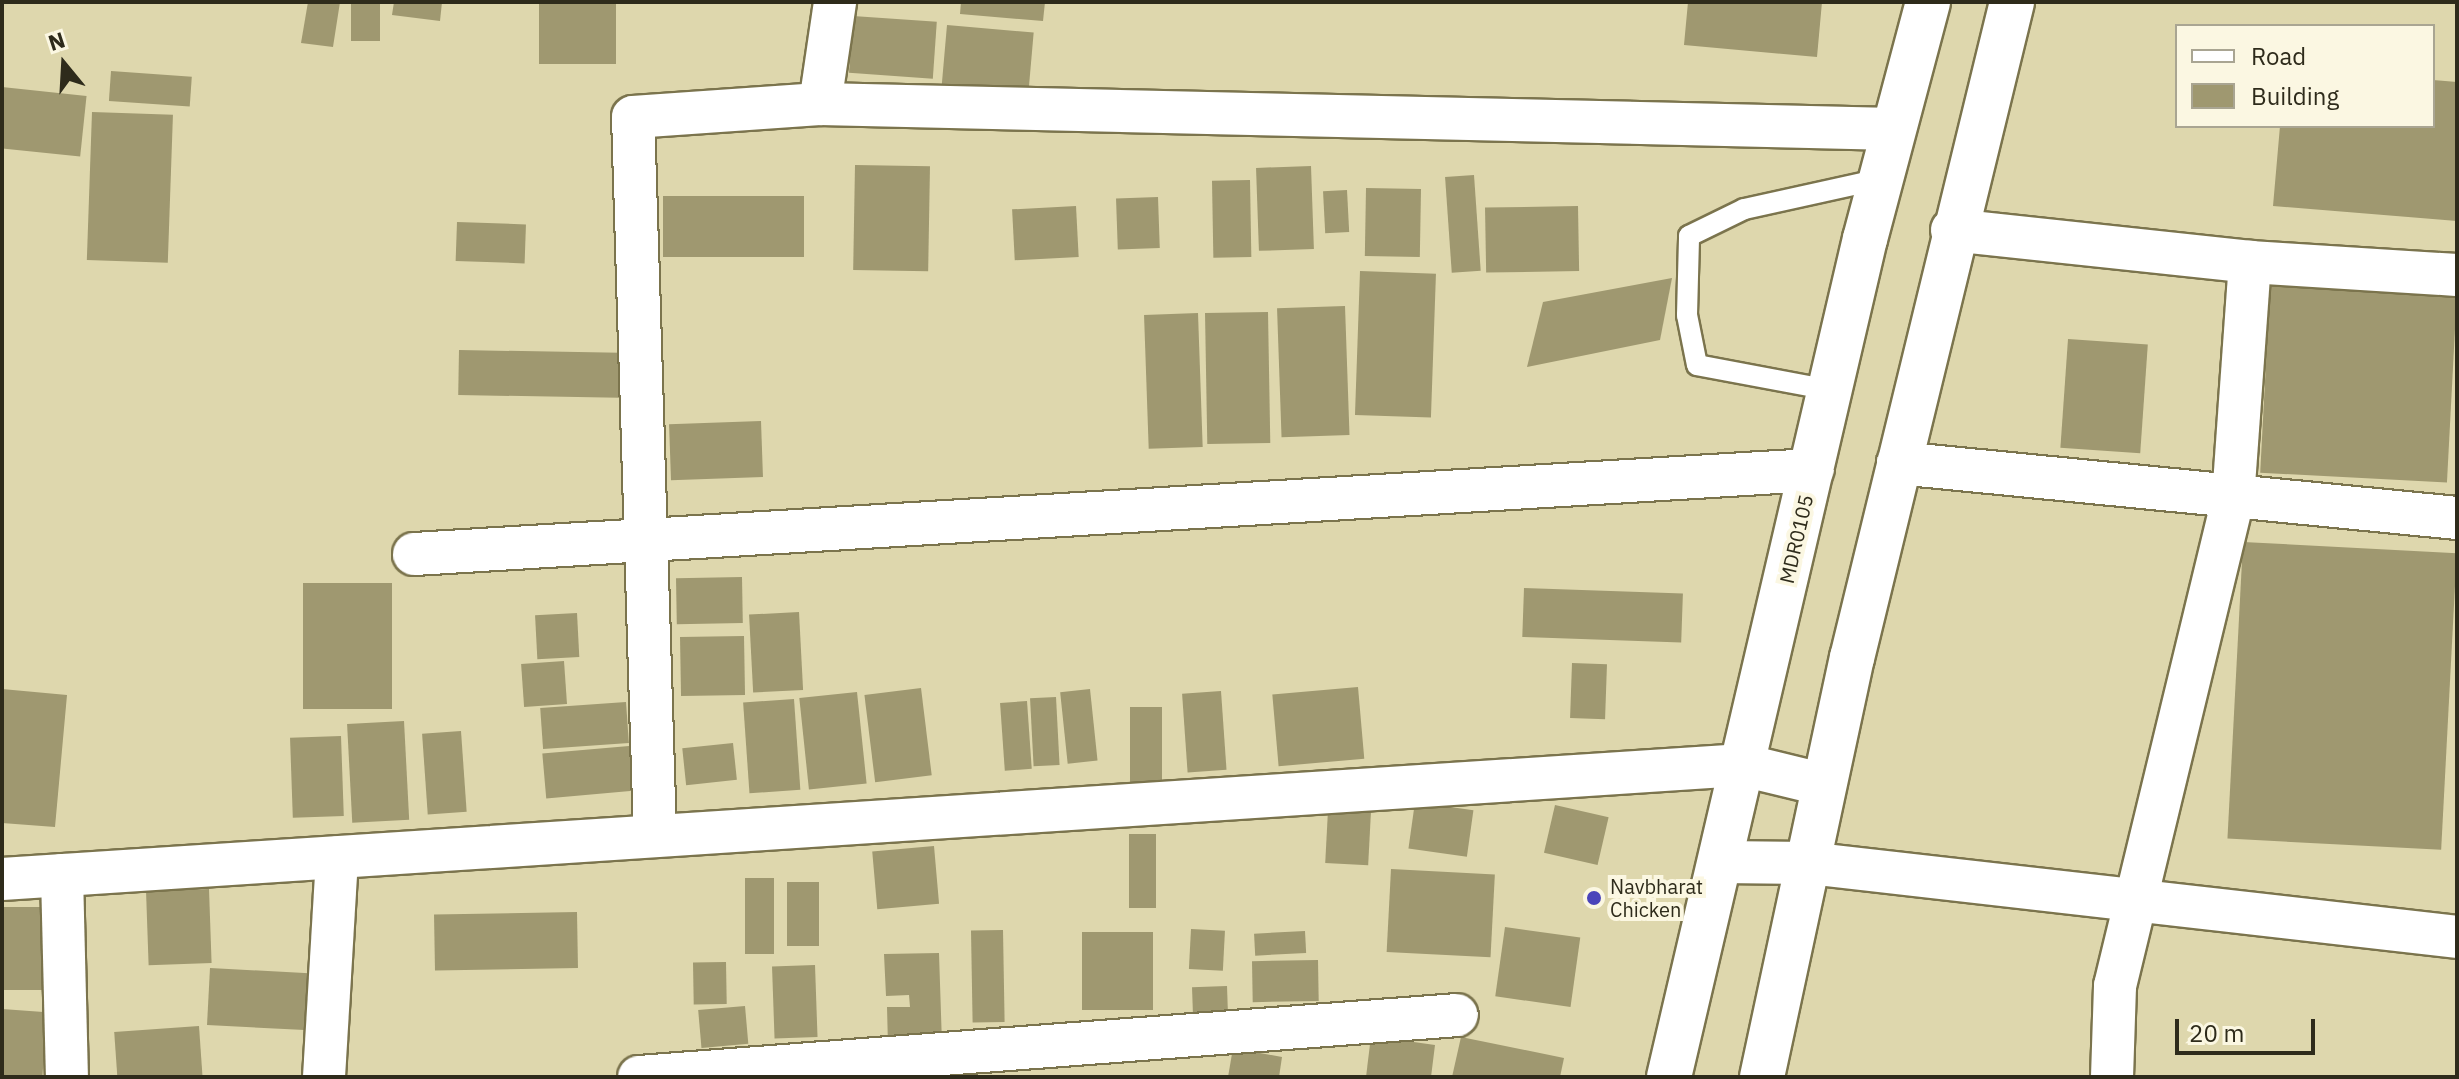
<!DOCTYPE html>
<html>
<head>
<meta charset="utf-8">
<style>
  body { margin:0 }
  #map { position:relative; width:2459px; height:1079px; overflow:hidden; background:#ded7ad; font-family:"IBM Plex Sans",sans-serif }
  div>[style] { position:absolute }
  .building>* { inset:0; background:#9f9870; transform-origin:0 0 }
  .roads { filter:drop-shadow(2px 0 #7b744d) drop-shadow(-2px 0 #7b744d) drop-shadow(0 2px #7b744d) drop-shadow(0 -2px #7b744d) }
  .service>* { height:20px; margin:-10px; padding:0 10px; transform-origin:10px; border-radius:10px; background:#fff }
  .minor>* { height:42px; margin:-21px; padding:0 21px; transform-origin:21px; border-radius:21px; background:#fff }
  .secondary>* { height:44px; margin:-22px; padding:0 22px; transform-origin:22px; border-radius:22px; background:#fff }
  .dots>* { width:22px; height:22px; translate:-50% -50%; box-sizing:border-box; border:4px solid #fbf7e2; border-radius:50% }
  span { translate:-50% -50%; white-space:nowrap; text-align:center; line-height:1.15; -webkit-text-stroke:8px #fbf7e2; paint-order:stroke }
  .street-label { font-size:20px; color:#2e2b1b }
  .poi-label { font-size:20px; color:#2e2b1b }
  .left { translate:0 -50%; text-align:left }
  .frame { position:absolute; inset:0; border:4px solid #2e2b1b; pointer-events:none }
  .legend { position:absolute; left:2175px; top:24px; width:260px; height:104px; box-sizing:border-box; background:#fbf7e2; border:2px solid #a9a592; margin:0; padding:10px 14px; list-style:none; font-size:24px; color:#2e2b1b }
  .legend li { display:flex; align-items:center; gap:16px; height:40px }
  .legend b { width:40px; border:2px solid #a9a592 }
  .north { position:absolute; left:24px; top:24px; width:80px; height:80px; -webkit-text-stroke:6px #fbf7e2; paint-order:stroke; rotate:342deg; font-size:22px; font-weight:700; line-height:32px; text-align:center; color:#2e2b1b }
  .north::after { content:''; display:block; margin:auto; width:28px; height:36px; background:#2e2b1b; clip-path:polygon(50% 0,100% 100%,50% 72%,0 100%) }
  .scale { position:absolute; left:2175px; top:1019px; width:140px; height:36px; box-sizing:border-box; border:4px solid #2e2b1b; border-top:0; padding-left:10px; font-size:24px; line-height:28px; white-space:nowrap; color:#2e2b1b; -webkit-text-stroke:6px #fbf7e2; paint-order:stroke }
</style>
</head>
<body>
<div id="map">
  <div class="building">
    <i style="clip-path:polygon(308px 2px,340px 2px,333px 47px,301px 43px)"></i>
    <i style="left:351px;top:2px;width:29px;height:39px"></i>
    <i style="clip-path:polygon(394px 2px,442px 2px,440px 21px,392px 15px)"></i>
    <i style="left:539px;top:2px;width:77px;height:62px"></i>
    <i style="clip-path:polygon(961px 2px,1045px 2px,1043px 21px,960px 14px)"></i>
    <i style="clip-path:polygon(1688px 2px,1822px 2px,1817px 57px,1684px 45px)"></i>
    <i style="left:853px;top:16px;width:84px;height:57px;rotate:4deg"></i>
    <i style="left:947px;top:25px;width:87px;height:70px;rotate:5deg"></i>
    <i style="left:111px;top:71px;width:81px;height:30px;rotate:4deg"></i>
    <i style="clip-path:polygon(2433px 80px,2457px 82px,2457px 221px,2273px 206px,2280px 126px,2433px 126px)"></i>
    <i style="left:2px;top:87px;width:85px;height:61px;rotate:6deg"></i>
    <i style="left:92px;top:112px;width:81px;height:148px;rotate:2deg"></i>
    <i style="left:855px;top:165px;width:75px;height:105px;rotate:1deg"></i>
    <i style="left:1311px;top:166px;width:83px;height:55px;rotate:88deg"></i>
    <i style="left:1474px;top:175px;width:96px;height:29px;rotate:86deg"></i>
    <i style="left:1250px;top:180px;width:77px;height:38px;rotate:89deg"></i>
    <i style="left:1421px;top:189px;width:68px;height:55px;rotate:91deg"></i>
    <i style="left:1347px;top:190px;width:42px;height:24px;rotate:87deg"></i>
    <i style="left:804px;top:196px;width:61px;height:141px;rotate:90deg"></i>
    <i style="left:1158px;top:197px;width:51px;height:42px;rotate:88deg"></i>
    <i style="left:1076px;top:206px;width:51px;height:64px;rotate:87deg"></i>
    <i style="left:1578px;top:206px;width:65px;height:93px;rotate:89deg"></i>
    <i style="left:457px;top:222px;width:69px;height:39px;rotate:2deg"></i>
    <i style="left:1360px;top:271px;width:76px;height:144px;rotate:2deg"></i>
    <i style="clip-path:polygon(1672px 278px,1660px 340px,1527px 367px,1543px 302px)"></i>
    <i style="left:2270px;top:286px;width:187px;height:187px;rotate:3deg"></i>
    <i style="left:1345px;top:306px;width:129px;height:68px;rotate:88deg"></i>
    <i style="left:1268px;top:312px;width:131px;height:63px;rotate:89deg"></i>
    <i style="left:1198px;top:313px;width:134px;height:54px;rotate:88deg"></i>
    <i style="left:2068px;top:339px;width:80px;height:109px;rotate:4deg"></i>
    <i style="left:459px;top:350px;width:161px;height:45px;rotate:1deg"></i>
    <i style="left:761px;top:421px;width:56px;height:92px;rotate:88deg"></i>
    <i style="left:2243px;top:542px;width:214px;height:297px;rotate:3deg"></i>
    <i style="left:742px;top:577px;width:46px;height:66px;rotate:89deg"></i>
    <i style="left:392px;top:583px;width:126px;height:89px;rotate:90deg"></i>
    <i style="left:1524px;top:588px;width:159px;height:49px;rotate:2deg"></i>
    <i style="left:799px;top:612px;width:78px;height:50px;rotate:87deg"></i>
    <i style="left:577px;top:613px;width:44px;height:42px;rotate:87deg"></i>
    <i style="left:744px;top:636px;width:59px;height:64px;rotate:89deg"></i>
    <i style="left:564px;top:661px;width:43px;height:43px;rotate:86deg"></i>
    <i style="left:1572px;top:663px;width:35px;height:55px;rotate:2deg"></i>
    <i style="left:1358px;top:687px;width:72px;height:86px;rotate:85deg"></i>
    <i style="left:921px;top:688px;width:88px;height:57px;rotate:83deg"></i>
    <i style="clip-path:polygon(2px 689px,67px 695px,55px 827px,2px 823px)"></i>
    <i style="left:1090px;top:689px;width:72px;height:30px;rotate:84deg"></i>
    <i style="left:1221px;top:691px;width:79px;height:39px;rotate:86deg"></i>
    <i style="left:857px;top:692px;width:92px;height:58px;rotate:84deg"></i>
    <i style="left:1056px;top:697px;width:68px;height:26px;rotate:87deg"></i>
    <i style="left:794px;top:699px;width:91px;height:51px;rotate:86deg"></i>
    <i style="left:1027px;top:701px;width:68px;height:27px;rotate:86deg"></i>
    <i style="left:626px;top:702px;width:41px;height:86px;rotate:86deg"></i>
    <i style="left:1130px;top:707px;width:32px;height:76px"></i>
    <i style="left:404px;top:721px;width:99px;height:57px;rotate:87deg"></i>
    <i style="left:461px;top:731px;width:81px;height:39px;rotate:86deg"></i>
    <i style="left:341px;top:736px;width:80px;height:51px;rotate:88deg"></i>
    <i style="left:733px;top:743px;width:37px;height:51px;rotate:84deg"></i>
    <i style="left:629px;top:746px;width:45px;height:87px;rotate:85deg"></i>
    <i style="left:1415px;top:802px;width:59px;height:47px;rotate:8deg"></i>
    <i style="left:1555px;top:805px;width:55px;height:49px;rotate:13deg"></i>
    <i style="left:1328px;top:810px;width:43px;height:53px;rotate:3deg"></i>
    <i style="left:1129px;top:834px;width:27px;height:74px"></i>
    <i style="left:934px;top:846px;width:58px;height:62px;rotate:85deg"></i>
    <i style="left:1391px;top:869px;width:104px;height:83px;rotate:3deg"></i>
    <i style="left:745px;top:878px;width:29px;height:76px"></i>
    <i style="left:787px;top:882px;width:32px;height:64px"></i>
    <i style="left:209px;top:889px;width:74px;height:63px;rotate:88deg"></i>
    <i style="left:2px;top:907px;width:60px;height:83px"></i>
    <i style="left:577px;top:912px;width:56px;height:143px;rotate:89deg"></i>
    <i style="left:1505px;top:927px;width:76px;height:70px;rotate:8deg"></i>
    <i style="left:1191px;top:929px;width:34px;height:40px;rotate:3deg"></i>
    <i style="left:1003px;top:930px;width:92px;height:32px;rotate:89deg"></i>
    <i style="left:1305px;top:931px;width:22px;height:51px;rotate:87deg"></i>
    <i style="left:1082px;top:932px;width:71px;height:78px"></i>
    <i style="clip-path:polygon(939px 953px,942px 1044px,888px 1046px,887px 1007px,910px 1007px,909px 995px,886px 996px,884px 954px)"></i>
    <i style="left:1318px;top:960px;width:41px;height:66px;rotate:89deg"></i>
    <i style="left:726px;top:962px;width:42px;height:33px;rotate:89deg"></i>
    <i style="left:815px;top:965px;width:72px;height:43px;rotate:88deg"></i>
    <i style="left:210px;top:968px;width:113px;height:57px;rotate:3deg"></i>
    <i style="left:1227px;top:986px;width:29px;height:35px;rotate:88deg"></i>
    <i style="left:745px;top:1006px;width:38px;height:47px;rotate:85deg"></i>
    <i style="left:2px;top:1009px;width:45px;height:68px;rotate:4deg"></i>
    <i style="left:199px;top:1026px;width:51px;height:85px;rotate:86deg"></i>
    <i style="clip-path:polygon(1371px 1036px,1435px 1045px,1431px 1077px,1366px 1077px)"></i>
    <i style="clip-path:polygon(1461px 1037px,1564px 1058px,1560px 1077px,1452px 1077px)"></i>
    <i style="clip-path:polygon(1233px 1048px,1282px 1057px,1279px 1077px,1228px 1077px)"></i>
  </div>
  <div class="roads">
    <div class="service">
      <i style="left:1830px;top:390px;width:135px;rotate:-169.4deg"></i>
      <i style="left:1697px;top:365px;width:51px;rotate:-101.3deg"></i>
      <i style="left:1687px;top:315px;width:79px;rotate:-88.5deg"></i>
      <i style="left:1689px;top:236px;width:61px;rotate:-26.1deg"></i>
      <i style="left:1744px;top:209px;width:140px;rotate:-12.4deg"></i>
    </div>
    <div class="minor">
      <i style="left:820px;top:104px;width:103px;rotate:-81.6deg"></i>
      <i style="left:1952px;top:230px;width:300px;rotate:6.1deg"></i>
      <i style="left:2250px;top:262px;width:207px;rotate:3.6deg"></i>
      <i style="left:1898px;top:463px;width:562px;rotate:5.62deg"></i>
      <i style="left:414px;top:554px;width:1401px;rotate:-3.44deg"></i>
      <i style="left:655px;top:836px;width:719px;rotate:-91.75deg"></i>
      <i style="left:633px;top:117px;width:187px;rotate:-4deg"></i>
      <i style="left:820px;top:104px;width:1074px;rotate:1.33deg"></i>
      <i style="left:1721px;top:862px;width:87px;rotate:0.7deg"></i>
      <i style="left:1808px;top:863px;width:653px;rotate:6.5deg"></i>
      <i style="left:62px;top:875px;width:202px;rotate:88.6deg"></i>
      <i style="left:2px;top:879px;width:1745px;rotate:-3.75deg"></i>
      <i style="left:1743px;top:765px;width:84px;rotate:13.7deg"></i>
      <i style="left:324px;top:1077px;width:220px;rotate:-86.6deg"></i>
      <i style="left:639px;top:1077px;width:820px;rotate:-4.33deg"></i>
      <i style="left:2112px;top:1077px;width:91px;rotate:-88.1deg"></i>
      <i style="left:2115px;top:986px;width:501px;rotate:-76.38deg"></i>
      <i style="left:2233px;top:499px;width:238px;rotate:-85.9deg"></i>
    </div>
    <div class="secondary">
      <i style="left:1669px;top:1077px;width:861px;rotate:-76.84deg"></i>
      <i style="left:1865px;top:239px;width:245px;rotate:-75.1deg"></i>
      <i style="left:1762px;top:1077px;width:429px;rotate:-77.9deg"></i>
      <i style="left:1852px;top:658px;width:675px;rotate:-76.29deg"></i>
    </div>
  </div>
  <div class="dots">
    <i style="left:1594px;top:898px;background:#4a44ba"></i>
  </div>
  <div class="street-label">
    <span style="left:1796px;top:539px;rotate:-77deg">MDR0105</span>
  </div>
  <div class="poi-label">
    <span class="left" style="left:1610px;top:898px">Navbharat<br>Chicken</span>
  </div>
  <div class="frame"></div>
  <ul class="legend">
  <li><b style="height:10px;background:#fff"></b>Road</li>
  <li><b style="height:22px;background:#9f9870"></b>Building</li>
  </ul>
  <div class="north">N</div>
  <div class="scale">20 m</div>
</div>
</body>
</html>
